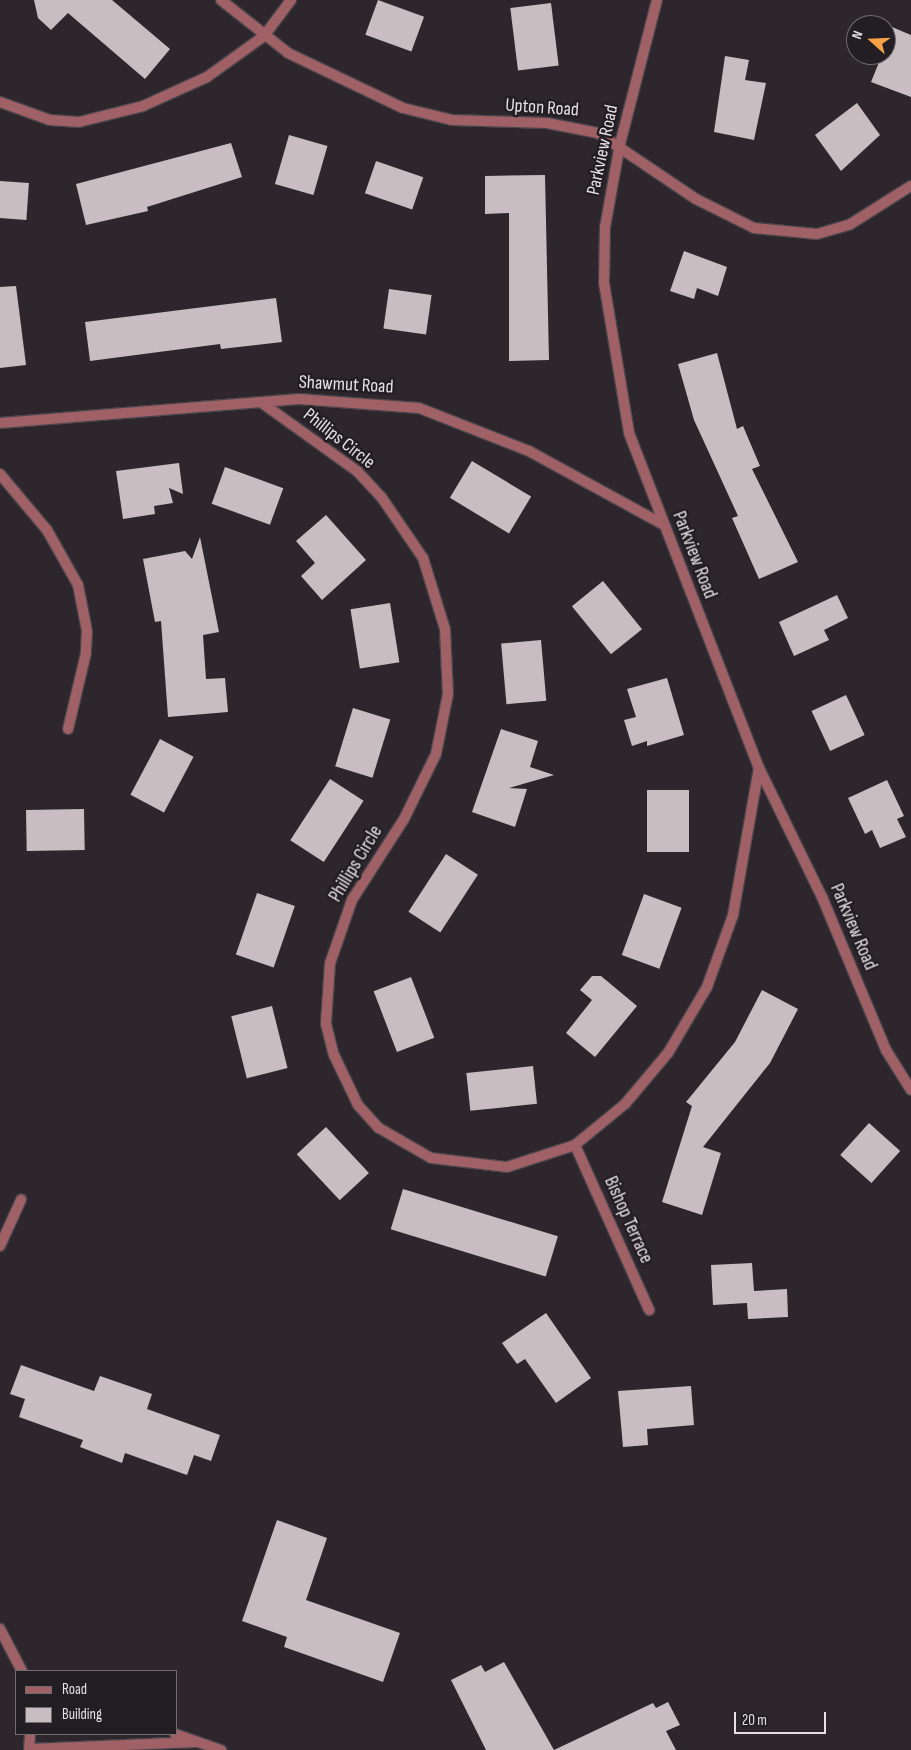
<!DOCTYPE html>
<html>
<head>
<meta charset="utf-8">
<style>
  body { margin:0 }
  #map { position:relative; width:911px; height:1750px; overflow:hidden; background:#2d272d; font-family:"Sofia Sans Condensed",sans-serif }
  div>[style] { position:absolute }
  .building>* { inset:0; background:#c8bec2; transform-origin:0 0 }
  .roads { filter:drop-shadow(1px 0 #4a454a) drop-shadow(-1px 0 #4a454a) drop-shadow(0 1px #4a454a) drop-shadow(0 -1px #4a454a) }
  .service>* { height:10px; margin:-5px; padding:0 5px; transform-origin:5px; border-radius:5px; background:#9f6066 }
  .minor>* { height:10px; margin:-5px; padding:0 5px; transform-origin:5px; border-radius:5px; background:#9f6066 }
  span { translate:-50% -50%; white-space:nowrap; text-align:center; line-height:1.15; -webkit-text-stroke:5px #231e23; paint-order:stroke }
  .street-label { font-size:19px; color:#e4e0e4 }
  .legend { position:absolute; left:15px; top:1670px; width:162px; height:65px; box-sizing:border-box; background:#231e23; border:1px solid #706c70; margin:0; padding:6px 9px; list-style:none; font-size:15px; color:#e4e0e4 }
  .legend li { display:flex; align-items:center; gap:10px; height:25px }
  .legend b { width:25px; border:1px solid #706c70 }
  .north { position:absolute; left:846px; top:15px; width:50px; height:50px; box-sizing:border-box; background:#231e23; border:1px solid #706c70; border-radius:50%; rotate:290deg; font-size:14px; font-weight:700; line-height:20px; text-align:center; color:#e4e0e4 }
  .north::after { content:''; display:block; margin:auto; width:18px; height:22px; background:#f5a345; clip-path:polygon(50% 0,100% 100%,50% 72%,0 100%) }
  .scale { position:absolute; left:734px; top:1712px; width:92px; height:22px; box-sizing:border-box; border:2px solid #e4e0e4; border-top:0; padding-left:6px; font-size:15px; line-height:18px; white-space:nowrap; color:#e4e0e4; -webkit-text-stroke:4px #231e23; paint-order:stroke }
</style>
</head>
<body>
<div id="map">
  <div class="building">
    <i style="clip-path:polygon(34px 0,112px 0,170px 49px,145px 79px,68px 13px,51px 30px,38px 18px)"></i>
    <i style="left:378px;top:0;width:49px;height:37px;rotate:20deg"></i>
    <i style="left:551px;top:3px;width:63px;height:41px;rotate:83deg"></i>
    <i style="clip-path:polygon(892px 27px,911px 35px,911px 97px,871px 82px,882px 55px,886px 55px)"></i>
    <i style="clip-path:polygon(725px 56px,749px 60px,745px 80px,766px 83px,754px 140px,714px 132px)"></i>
    <i style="clip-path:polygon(857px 103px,880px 135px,841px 171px,815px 135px)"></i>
    <i style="left:289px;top:135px;width:40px;height:51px;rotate:16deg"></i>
    <i style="clip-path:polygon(231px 143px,242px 177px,147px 207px,148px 211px,86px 225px,76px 184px)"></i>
    <i style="left:376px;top:161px;width:50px;height:34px;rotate:19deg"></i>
    <i style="clip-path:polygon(545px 175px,549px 360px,509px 361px,509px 213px,485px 214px,485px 176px)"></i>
    <i style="left:0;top:181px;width:29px;height:37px;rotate:4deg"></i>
    <i style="clip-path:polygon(684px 251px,727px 267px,718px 296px,697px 288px,694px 299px,670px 291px)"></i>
    <i style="clip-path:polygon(16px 286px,26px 365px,0 368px,0 287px)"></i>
    <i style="left:389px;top:289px;width:43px;height:40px;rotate:8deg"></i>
    <i style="clip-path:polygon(276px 298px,282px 342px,221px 349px,220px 344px,90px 361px,85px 322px)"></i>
    <i style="clip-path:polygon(717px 353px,737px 429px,743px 426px,760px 466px,752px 469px,798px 562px,759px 579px,732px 518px,738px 516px,694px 420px,678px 364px)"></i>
    <i style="left:472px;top:461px;width:69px;height:43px;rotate:31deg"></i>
    <i style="clip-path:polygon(179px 463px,183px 494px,169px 488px,173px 503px,154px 506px,155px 514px,123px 519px,116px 471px)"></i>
    <i style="left:225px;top:467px;width:62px;height:39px;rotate:20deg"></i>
    <i style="clip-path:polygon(326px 515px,366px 560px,322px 600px,301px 576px,315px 563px,296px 541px)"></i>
    <i style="clip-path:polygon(200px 537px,219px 632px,203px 635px,206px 679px,225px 678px,228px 712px,168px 717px,161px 621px,155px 622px,143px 559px,185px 551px,192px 559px)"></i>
    <i style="left:603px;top:581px;width:62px;height:40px;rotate:51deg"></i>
    <i style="clip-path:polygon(837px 595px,848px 618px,824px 630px,829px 640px,794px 656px,779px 622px)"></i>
    <i style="left:390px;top:603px;width:60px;height:40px;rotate:81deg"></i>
    <i style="left:541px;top:640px;width:61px;height:40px;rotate:85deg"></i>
    <i style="clip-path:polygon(667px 678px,684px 735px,647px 746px,647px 741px,632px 746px,624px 720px,636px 717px,627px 689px)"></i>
    <i style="left:846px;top:695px;width:44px;height:38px;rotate:65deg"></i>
    <i style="left:353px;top:708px;width:39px;height:61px;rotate:17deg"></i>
    <i style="clip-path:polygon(501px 729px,538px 741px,530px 767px,554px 775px,509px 788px,527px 789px,515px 827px,472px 812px)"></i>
    <i style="left:160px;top:739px;width:38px;height:63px;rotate:28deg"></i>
    <i style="left:330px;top:779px;width:40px;height:73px;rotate:33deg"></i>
    <i style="clip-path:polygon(887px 780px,904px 816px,897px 819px,906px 837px,880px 848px,872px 830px,865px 834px,848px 798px)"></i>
    <i style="left:647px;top:790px;width:42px;height:62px"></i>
    <i style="left:84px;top:809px;width:41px;height:58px;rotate:89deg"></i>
    <i style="left:446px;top:854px;width:38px;height:69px;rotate:33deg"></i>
    <i style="left:257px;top:893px;width:40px;height:65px;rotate:19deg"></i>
    <i style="left:644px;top:894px;width:40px;height:65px;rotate:20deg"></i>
    <i style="clip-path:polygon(592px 976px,601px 976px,637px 1006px,595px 1057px,566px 1033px,592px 1000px,580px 990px)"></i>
    <i style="left:411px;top:977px;width:65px;height:40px;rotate:69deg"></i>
    <i style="clip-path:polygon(762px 990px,798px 1009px,770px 1063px,703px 1147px,721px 1153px,702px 1215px,662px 1202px,692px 1106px,686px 1102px,735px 1042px)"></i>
    <i style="left:272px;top:1006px;width:64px;height:42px;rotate:76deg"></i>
    <i style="left:533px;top:1066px;width:38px;height:67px;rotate:84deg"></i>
    <i style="left:869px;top:1123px;width:42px;height:43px;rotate:42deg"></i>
    <i style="left:326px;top:1127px;width:63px;height:40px;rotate:47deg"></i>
    <i style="left:403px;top:1189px;width:162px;height:42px;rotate:17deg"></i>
    <i style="clip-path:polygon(752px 1263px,754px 1291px,787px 1289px,788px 1317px,748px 1319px,747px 1303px,713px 1305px,711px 1265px)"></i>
    <i style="clip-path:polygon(546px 1313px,591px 1378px,556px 1403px,525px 1359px,517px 1364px,502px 1343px)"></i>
    <i style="clip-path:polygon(21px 1365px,94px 1391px,100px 1376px,152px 1394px,147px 1409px,220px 1435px,211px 1461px,194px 1455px,187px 1475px,125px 1453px,122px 1463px,80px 1447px,83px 1440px,19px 1417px,25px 1399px,10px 1394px)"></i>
    <i style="clip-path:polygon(691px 1386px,694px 1425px,647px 1429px,648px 1445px,623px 1447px,618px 1391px)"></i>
    <i style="clip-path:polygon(277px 1520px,327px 1538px,306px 1600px,400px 1633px,383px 1682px,284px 1647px,287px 1637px,242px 1621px)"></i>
    <i style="clip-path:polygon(504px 1662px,554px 1750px,486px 1750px,451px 1680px,481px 1665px,485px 1672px)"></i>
    <i style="clip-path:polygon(668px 1702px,680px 1725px,666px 1731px,676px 1750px,554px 1750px,653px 1703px,656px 1708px)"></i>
  </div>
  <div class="roads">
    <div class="service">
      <i style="left:0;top:1246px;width:51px;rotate:-65.5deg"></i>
      <i style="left:0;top:1629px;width:47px;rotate:62.4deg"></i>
      <i style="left:175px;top:1734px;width:49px;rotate:19.2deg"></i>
      <i style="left:30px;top:1749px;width:166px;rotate:-2.4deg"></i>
      <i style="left:29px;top:1750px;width:16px;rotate:-86deg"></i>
    </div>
    <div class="minor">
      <i style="left:221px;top:0;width:85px;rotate:38.3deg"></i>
      <i style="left:288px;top:53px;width:127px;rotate:25.6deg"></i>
      <i style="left:403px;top:108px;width:50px;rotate:13.8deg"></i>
      <i style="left:452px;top:120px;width:95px;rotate:1.8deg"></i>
      <i style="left:547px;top:123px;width:52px;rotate:11.1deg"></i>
      <i style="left:598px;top:133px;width:118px;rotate:34deg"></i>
      <i style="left:696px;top:199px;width:65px;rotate:26.6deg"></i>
      <i style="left:754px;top:228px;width:63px;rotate:5.4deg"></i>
      <i style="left:817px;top:234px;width:33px;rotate:-16deg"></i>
      <i style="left:849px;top:225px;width:73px;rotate:-32.2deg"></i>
      <i style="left:657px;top:0;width:149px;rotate:104.4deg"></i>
      <i style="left:620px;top:144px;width:84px;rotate:100.2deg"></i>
      <i style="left:605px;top:227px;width:56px;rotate:91deg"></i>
      <i style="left:604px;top:283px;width:152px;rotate:80.5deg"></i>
      <i style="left:629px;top:433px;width:359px;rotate:68.8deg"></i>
      <i style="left:759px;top:768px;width:144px;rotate:64deg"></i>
      <i style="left:822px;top:897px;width:166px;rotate:67.3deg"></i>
      <i style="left:886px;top:1050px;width:47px;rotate:58deg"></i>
      <i style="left:0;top:102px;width:53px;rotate:19.8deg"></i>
      <i style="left:50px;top:120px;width:29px;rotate:4deg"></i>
      <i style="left:79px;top:122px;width:66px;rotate:-14deg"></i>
      <i style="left:143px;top:106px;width:70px;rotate:-24.4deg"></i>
      <i style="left:207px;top:77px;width:70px;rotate:-35.7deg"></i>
      <i style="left:264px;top:36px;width:45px;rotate:-53.1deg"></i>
      <i style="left:262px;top:403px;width:117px;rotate:35.6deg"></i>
      <i style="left:357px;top:471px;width:37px;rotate:47deg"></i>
      <i style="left:382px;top:498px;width:73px;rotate:55.7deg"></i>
      <i style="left:423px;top:558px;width:74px;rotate:72.8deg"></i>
      <i style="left:445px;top:629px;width:65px;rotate:87.4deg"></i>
      <i style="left:448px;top:694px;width:61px;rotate:101.3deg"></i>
      <i style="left:436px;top:754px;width:72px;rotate:116.2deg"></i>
      <i style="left:404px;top:819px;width:96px;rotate:122.7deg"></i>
      <i style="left:352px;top:900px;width:67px;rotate:109.2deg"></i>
      <i style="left:330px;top:963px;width:61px;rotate:93.8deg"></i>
      <i style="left:326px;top:1024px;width:32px;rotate:76deg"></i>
      <i style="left:334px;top:1055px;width:55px;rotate:64.4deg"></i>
      <i style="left:358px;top:1105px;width:31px;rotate:48deg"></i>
      <i style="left:379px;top:1128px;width:60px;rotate:30deg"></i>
      <i style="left:431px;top:1158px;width:77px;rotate:6.8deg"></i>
      <i style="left:507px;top:1167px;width:71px;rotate:-17.9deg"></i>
      <i style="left:575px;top:1145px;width:65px;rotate:-39.4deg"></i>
      <i style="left:625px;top:1104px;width:67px;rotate:-49.9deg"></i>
      <i style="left:668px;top:1053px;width:77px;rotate:-59.4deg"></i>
      <i style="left:707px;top:987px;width:77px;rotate:-70.1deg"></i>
      <i style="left:733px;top:915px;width:149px;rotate:-80deg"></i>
      <i style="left:0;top:423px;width:300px;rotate:-4.6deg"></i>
      <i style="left:299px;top:399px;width:120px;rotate:4.3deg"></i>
      <i style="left:419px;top:408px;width:118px;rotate:21.4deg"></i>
      <i style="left:529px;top:451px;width:154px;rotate:28.7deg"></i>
      <i style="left:0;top:474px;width:73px;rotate:50deg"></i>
      <i style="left:47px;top:530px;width:63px;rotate:60.6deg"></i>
      <i style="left:78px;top:585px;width:47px;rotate:78.9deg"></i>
      <i style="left:87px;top:631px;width:22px;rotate:93deg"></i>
      <i style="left:86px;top:653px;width:78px;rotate:103.3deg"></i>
      <i style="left:575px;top:1145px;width:181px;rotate:65.8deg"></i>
    </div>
  </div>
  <div class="street-label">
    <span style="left:542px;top:108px;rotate:4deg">Upton Road</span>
    <span style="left:603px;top:150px;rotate:-78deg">Parkview Road</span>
    <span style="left:346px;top:385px;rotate:3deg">Shawmut Road</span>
    <span style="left:339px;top:439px;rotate:38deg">Phillips Circle</span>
    <span style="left:694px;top:555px;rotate:69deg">Parkview Road</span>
    <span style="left:356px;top:864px;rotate:-59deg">Phillips Circle</span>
    <span style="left:853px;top:927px;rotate:67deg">Parkview Road</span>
    <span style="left:628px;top:1220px;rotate:66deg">Bishop Terrace</span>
  </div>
  <ul class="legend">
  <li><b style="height:6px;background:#9f6066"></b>Road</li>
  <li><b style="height:14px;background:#c8bec2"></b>Building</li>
  </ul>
  <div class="north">N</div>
  <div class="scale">20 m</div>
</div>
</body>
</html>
